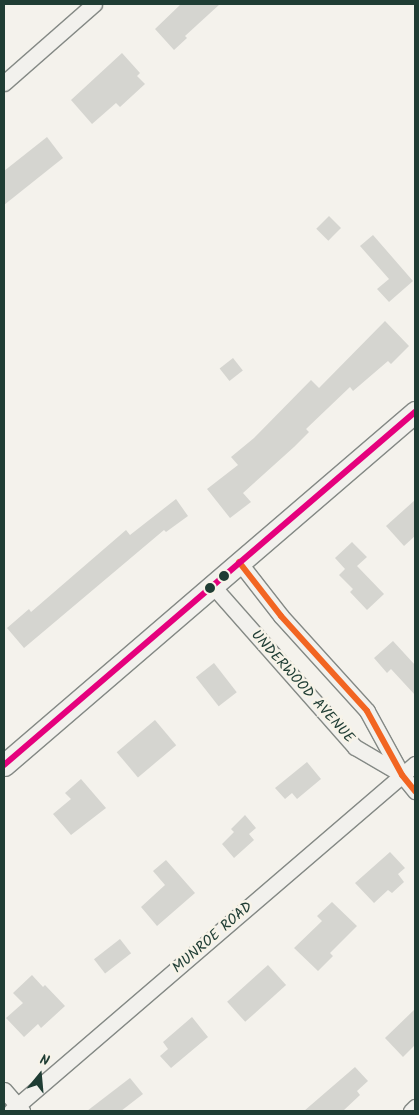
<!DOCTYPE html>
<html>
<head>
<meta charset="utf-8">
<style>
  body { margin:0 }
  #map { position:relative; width:419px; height:1115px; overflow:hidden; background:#f4f2ec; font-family:Kalam,sans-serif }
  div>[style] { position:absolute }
  .building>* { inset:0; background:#d5d5d0; transform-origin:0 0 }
  .roads { filter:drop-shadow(1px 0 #848985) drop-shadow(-1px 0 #848985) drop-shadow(0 1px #848985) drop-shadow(0 -1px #848985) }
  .minor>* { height:15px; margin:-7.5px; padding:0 7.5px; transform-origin:7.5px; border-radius:7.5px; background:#f2f1ed }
  .secondary>* { height:21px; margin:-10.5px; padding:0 10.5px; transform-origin:10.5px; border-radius:10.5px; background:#f2f1ed }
  .bus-1>* { height:6px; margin:-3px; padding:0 3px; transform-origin:3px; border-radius:3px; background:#f26522 }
  .bus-2>* { height:6px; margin:-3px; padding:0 3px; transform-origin:3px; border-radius:3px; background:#e5007d }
  .dots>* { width:14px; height:14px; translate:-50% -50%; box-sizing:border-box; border:2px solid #f7f3e8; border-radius:50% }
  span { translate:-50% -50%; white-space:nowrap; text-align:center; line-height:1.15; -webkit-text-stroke:5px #f7f3e8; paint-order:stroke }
  .street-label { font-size:15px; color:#1f3d34 }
  .frame { position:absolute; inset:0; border:5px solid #1f3d34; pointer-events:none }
  .north { position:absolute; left:15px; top:1050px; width:50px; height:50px; -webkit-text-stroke:4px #f7f3e8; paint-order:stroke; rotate:17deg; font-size:14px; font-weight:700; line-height:20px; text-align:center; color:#1f3d34 }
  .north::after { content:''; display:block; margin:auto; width:18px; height:22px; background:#1f3d34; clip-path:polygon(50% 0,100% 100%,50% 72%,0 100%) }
</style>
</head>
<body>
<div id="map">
  <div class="building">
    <i style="clip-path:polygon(181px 4px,220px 4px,185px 36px,187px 38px,174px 50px,155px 29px)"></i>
    <i style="clip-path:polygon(122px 53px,140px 73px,137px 76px,145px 84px,120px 107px,116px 103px,92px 124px,71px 100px)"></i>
    <i style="clip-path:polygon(47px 137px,63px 158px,4px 205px,4px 171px)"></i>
    <i style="left:329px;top:216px;width:17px;height:18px;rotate:45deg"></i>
    <i style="clip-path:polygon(373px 235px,413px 281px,389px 302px,377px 289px,389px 279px,360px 246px)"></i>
    <i style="clip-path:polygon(385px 321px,409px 346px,391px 364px,388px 361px,353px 391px,350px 387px,306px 429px,309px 432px,294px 447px,243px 493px,251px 502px,230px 518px,207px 489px,238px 465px,231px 457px,254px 438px,311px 380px,319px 388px)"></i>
    <i style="left:233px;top:358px;width:16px;height:17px;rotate:52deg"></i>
    <i style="clip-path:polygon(176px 499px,188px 516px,166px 532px,164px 530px,24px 648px,7px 628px,29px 609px,31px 612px,126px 530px,130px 535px)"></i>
    <i style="clip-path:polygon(415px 500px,415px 536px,404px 546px,386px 526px)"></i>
    <i style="clip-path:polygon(352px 542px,367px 557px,357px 566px,384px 594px,367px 610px,350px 592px,353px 589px,339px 575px,345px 569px,335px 558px)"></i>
    <i style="clip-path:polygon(393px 641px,415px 665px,415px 695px,391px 669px,387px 673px,374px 658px)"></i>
    <i style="left:214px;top:663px;width:37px;height:23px;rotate:52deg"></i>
    <i style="left:155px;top:720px;width:33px;height:50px;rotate:50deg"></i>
    <i style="clip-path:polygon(307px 762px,321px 779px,297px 799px,292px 793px,285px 799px,275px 788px)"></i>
    <i style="clip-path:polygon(81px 779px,106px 808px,71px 835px,53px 814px,71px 799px,65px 793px)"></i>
    <i style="clip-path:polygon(245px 815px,256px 828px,249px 834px,254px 840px,234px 858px,222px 844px,234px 832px,231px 829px)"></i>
    <i style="clip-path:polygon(390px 852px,405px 868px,398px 874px,404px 882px,392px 893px,388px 890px,374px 903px,355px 883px)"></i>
    <i style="clip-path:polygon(166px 860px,195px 893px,157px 926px,141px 907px,165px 885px,153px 871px)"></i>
    <i style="clip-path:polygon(332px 902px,357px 926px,330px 953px,333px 956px,318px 971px,294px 948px,322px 921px,317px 916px)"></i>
    <i style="left:120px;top:939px;width:18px;height:33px;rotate:52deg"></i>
    <i style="left:268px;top:965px;width:27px;height:55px;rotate:48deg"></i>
    <i style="clip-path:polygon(32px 975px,43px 987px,45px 985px,65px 1006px,41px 1028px,38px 1024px,24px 1037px,6px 1018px,23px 1003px,13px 993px)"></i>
    <i style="clip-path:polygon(415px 1009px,415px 1045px,403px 1057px,385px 1038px)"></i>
    <i style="clip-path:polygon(192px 1017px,208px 1037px,171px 1068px,160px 1056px,168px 1049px,163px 1042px)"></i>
    <i style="clip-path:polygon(355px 1067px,368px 1081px,357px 1091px,360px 1095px,343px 1111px,304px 1111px)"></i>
    <i style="clip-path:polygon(130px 1078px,143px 1094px,121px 1111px,87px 1111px)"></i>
  </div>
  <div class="roads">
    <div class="minor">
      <i style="left:4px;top:83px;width:120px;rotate:-41.3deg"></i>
      <i style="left:239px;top:562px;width:68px;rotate:52.1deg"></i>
      <i style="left:281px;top:616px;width:128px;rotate:47.8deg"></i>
      <i style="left:367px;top:711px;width:73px;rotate:61.3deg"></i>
      <i style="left:402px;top:775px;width:21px;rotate:51deg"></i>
      <i style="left:212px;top:585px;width:216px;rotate:48.6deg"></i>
      <i style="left:355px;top:747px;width:53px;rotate:30.4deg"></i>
      <i style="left:4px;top:1090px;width:28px;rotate:49deg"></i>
      <i style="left:11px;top:1111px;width:533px;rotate:-40.66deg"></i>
      <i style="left:411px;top:1111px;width:6px;rotate:-45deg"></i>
    </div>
    <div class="secondary">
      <i style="left:4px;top:765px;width:542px;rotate:-40.66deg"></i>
    </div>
  </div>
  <div class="bus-1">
    <i style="left:239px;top:562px;width:68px;rotate:52.1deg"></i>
    <i style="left:281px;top:616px;width:128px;rotate:47.8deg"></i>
    <i style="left:367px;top:711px;width:73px;rotate:61.3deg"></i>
    <i style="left:402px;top:775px;width:21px;rotate:51deg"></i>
  </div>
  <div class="bus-2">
    <i style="left:4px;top:765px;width:542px;rotate:-40.66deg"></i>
  </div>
  <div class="dots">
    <i style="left:224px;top:576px;background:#1f3d34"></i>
    <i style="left:210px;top:588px;background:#1f3d34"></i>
  </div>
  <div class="street-label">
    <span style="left:302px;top:687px;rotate:48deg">UNDERWOOD AVENUE</span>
    <span style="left:213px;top:938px;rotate:-41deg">MUNROE ROAD</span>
  </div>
  <div class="frame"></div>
  <div class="north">N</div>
</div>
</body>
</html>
